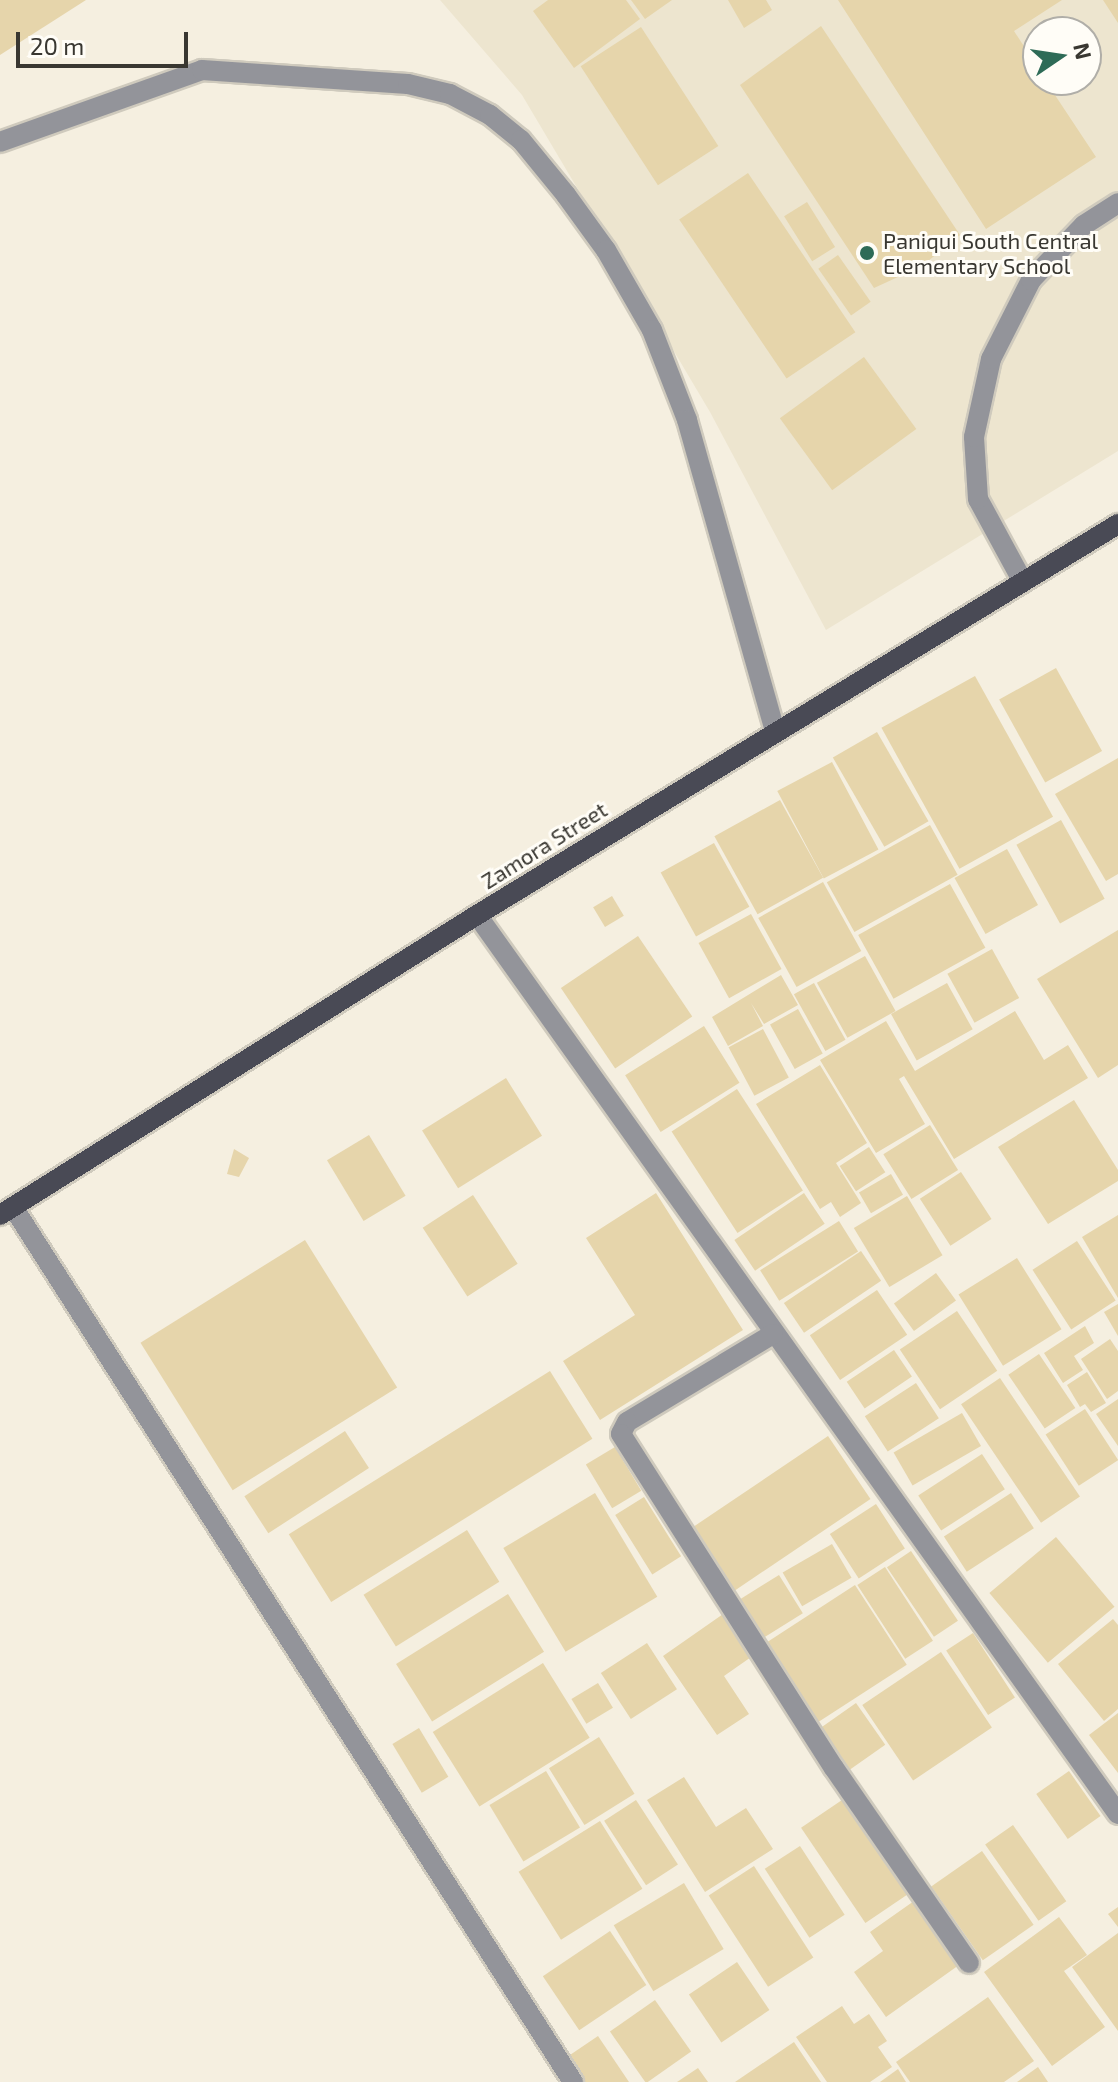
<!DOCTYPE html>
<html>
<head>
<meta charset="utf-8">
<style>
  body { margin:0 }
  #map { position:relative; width:1118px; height:2082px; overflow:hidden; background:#f5efe0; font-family:"Exo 2",sans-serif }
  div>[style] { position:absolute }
  .built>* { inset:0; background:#ede5cf }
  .building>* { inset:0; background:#e6d5ab; transform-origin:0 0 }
  .roads { filter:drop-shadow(2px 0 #cfcabd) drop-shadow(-2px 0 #cfcabd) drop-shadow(0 2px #cfcabd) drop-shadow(0 -2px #cfcabd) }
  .minor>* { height:20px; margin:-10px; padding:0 10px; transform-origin:10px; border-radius:10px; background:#93949a }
  .major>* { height:20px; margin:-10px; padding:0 10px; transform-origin:10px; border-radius:10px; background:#494a55 }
  .dots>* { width:22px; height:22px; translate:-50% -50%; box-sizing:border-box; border:4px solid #fffdf7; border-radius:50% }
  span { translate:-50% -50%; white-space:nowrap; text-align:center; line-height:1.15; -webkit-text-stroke:6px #fffdf7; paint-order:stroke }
  .poi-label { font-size:22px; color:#393731 }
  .left { translate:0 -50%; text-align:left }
  .street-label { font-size:22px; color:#393731 }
  .north { position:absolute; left:1022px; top:16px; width:80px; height:80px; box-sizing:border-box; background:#fffdf7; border:2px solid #b0aea8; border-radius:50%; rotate:77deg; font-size:22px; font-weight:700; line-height:32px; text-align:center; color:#393731 }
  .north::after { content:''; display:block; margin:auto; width:28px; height:36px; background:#2e6b57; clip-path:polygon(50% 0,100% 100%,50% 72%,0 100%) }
  .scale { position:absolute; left:16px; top:32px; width:172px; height:36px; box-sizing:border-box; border:4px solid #393731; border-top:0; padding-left:10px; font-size:24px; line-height:28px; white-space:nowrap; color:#393731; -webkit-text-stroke:6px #fffdf7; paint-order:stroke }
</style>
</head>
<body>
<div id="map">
  <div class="built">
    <i style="clip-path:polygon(evenodd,440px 0,1118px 0,1118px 451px,826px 630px,710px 412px,522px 95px,440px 0,1038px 32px,1086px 32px,1086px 80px,1038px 80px,1038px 32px)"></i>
  </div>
  <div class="building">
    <i style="clip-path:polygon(0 0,86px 0,0 55px)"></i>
    <i style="clip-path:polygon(548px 0,626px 0,640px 19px,574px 68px,533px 11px)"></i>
    <i style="clip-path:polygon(631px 0,672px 0,645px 19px)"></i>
    <i style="clip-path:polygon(728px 0,766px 0,772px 10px,744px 28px)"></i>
    <i style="clip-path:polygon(838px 0,1062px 0,1014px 31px,1038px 68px,1038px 80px,1045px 80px,1096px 157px,986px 229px)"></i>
    <i style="clip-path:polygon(1103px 0,1118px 0,1118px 23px)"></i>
    <i style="clip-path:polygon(821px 26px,960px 235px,922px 266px,874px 288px,740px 85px)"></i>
    <i style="left:641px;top:27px;width:142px;height:72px;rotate:57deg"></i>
    <i style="left:748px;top:173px;width:192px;height:83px;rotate:56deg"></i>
    <i style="left:807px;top:202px;width:53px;height:27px;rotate:58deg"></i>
    <i style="left:838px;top:255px;width:57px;height:24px;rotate:55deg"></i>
    <i style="left:864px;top:357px;width:89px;height:104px;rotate:54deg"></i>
    <i style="left:1056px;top:668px;width:95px;height:65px;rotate:61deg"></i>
    <i style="left:975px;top:676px;width:161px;height:107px;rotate:61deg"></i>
    <i style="left:877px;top:732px;width:103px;height:51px;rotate:60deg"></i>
    <i style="clip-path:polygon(1118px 758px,1118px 874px,1106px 881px,1055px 794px)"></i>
    <i style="left:832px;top:762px;width:99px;height:62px;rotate:62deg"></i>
    <i style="left:780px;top:800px;width:89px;height:75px;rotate:61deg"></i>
    <i style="left:1061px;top:820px;width:90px;height:51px;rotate:61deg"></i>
    <i style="left:930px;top:825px;width:57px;height:118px;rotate:61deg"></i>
    <i style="left:714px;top:843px;width:73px;height:61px;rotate:61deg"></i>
    <i style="left:1007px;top:849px;width:64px;height:60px;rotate:61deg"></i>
    <i style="left:823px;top:882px;width:79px;height:74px;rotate:61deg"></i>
    <i style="left:950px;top:884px;width:73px;height:105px;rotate:61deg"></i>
    <i style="left:612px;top:896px;width:23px;height:22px;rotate:59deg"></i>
    <i style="left:751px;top:914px;width:63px;height:60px;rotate:61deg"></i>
    <i style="clip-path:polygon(1118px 930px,1118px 1065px,1098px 1078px,1037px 979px)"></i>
    <i style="left:638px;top:936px;width:97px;height:93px;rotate:56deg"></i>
    <i style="left:992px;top:949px;width:56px;height:51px;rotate:61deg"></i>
    <i style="left:865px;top:956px;width:63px;height:55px;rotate:61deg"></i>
    <i style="clip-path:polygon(781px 975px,798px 1005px,764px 1024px,751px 1003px,763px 1026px,728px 1046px,712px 1017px)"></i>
    <i style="left:814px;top:983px;width:65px;height:23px;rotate:61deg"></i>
    <i style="left:947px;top:983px;width:53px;height:64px;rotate:61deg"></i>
    <i style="left:798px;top:1009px;width:51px;height:32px;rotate:61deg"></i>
    <i style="clip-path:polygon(1015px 1011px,1044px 1060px,1068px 1045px,1088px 1078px,954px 1159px,904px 1076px,899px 1079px,925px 1124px,876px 1153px,820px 1060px,886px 1021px,915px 1071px)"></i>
    <i style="left:704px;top:1026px;width:67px;height:93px;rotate:58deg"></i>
    <i style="left:763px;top:1029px;width:55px;height:39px;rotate:62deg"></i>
    <i style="clip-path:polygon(820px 1065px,867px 1143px,836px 1163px,861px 1203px,840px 1217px,831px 1202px,820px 1209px,756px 1104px)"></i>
    <i style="left:506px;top:1078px;width:68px;height:99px;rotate:58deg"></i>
    <i style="left:737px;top:1089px;width:121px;height:78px;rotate:57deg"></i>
    <i style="clip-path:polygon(1074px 1100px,1118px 1170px,1118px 1181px,1048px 1224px,998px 1147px)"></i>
    <i style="left:930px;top:1125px;width:53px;height:55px;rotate:58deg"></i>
    <i style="left:369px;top:1135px;width:71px;height:49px;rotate:59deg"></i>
    <i style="left:869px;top:1147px;width:30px;height:35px;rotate:57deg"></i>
    <i style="clip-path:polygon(234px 1149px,249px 1158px,239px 1177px,227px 1174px)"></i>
    <i style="left:961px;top:1172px;width:56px;height:49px;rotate:57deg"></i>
    <i style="left:891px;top:1174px;width:24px;height:37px;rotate:60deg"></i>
    <i style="clip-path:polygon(656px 1193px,743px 1330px,600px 1420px,563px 1361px,635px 1315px,586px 1238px)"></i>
    <i style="left:804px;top:1193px;width:37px;height:84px;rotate:56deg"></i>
    <i style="left:473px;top:1195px;width:82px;height:60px;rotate:57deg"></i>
    <i style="left:907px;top:1196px;width:69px;height:62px;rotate:59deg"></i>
    <i style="clip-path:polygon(1118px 1215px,1118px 1298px,1082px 1237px)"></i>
    <i style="left:839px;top:1221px;width:36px;height:93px;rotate:58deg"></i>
    <i style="left:305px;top:1240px;width:174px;height:194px;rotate:58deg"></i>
    <i style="left:1077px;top:1241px;width:71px;height:53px;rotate:57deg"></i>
    <i style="left:861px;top:1251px;width:36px;height:93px;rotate:56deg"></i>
    <i style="left:1017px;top:1258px;width:84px;height:69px;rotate:58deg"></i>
    <i style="left:936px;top:1273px;width:34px;height:52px;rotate:54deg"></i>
    <i style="left:877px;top:1290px;width:54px;height:81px;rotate:56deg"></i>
    <i style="clip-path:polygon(1118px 1304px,1118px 1336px,1104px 1312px)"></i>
    <i style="left:957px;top:1311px;width:72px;height:69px;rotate:56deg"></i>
    <i style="clip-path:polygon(1085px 1326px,1094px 1343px,1074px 1356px,1083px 1370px,1063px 1383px,1044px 1353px)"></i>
    <i style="clip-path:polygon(1110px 1339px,1118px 1351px,1118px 1391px,1107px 1399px,1081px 1359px)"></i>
    <i style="left:894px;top:1350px;width:32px;height:57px;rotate:56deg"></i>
    <i style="left:1039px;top:1354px;width:65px;height:37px;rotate:56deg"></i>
    <i style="left:550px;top:1371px;width:80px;height:308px;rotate:58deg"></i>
    <i style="clip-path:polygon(1087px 1372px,1106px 1403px,1091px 1412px,1085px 1404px,1080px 1407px,1067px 1385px)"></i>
    <i style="left:1000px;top:1378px;width:143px;height:47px;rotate:56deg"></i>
    <i style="left:916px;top:1383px;width:42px;height:61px;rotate:57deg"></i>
    <i style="clip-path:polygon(1118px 1399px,1118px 1446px,1096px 1414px)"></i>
    <i style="left:1085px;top:1409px;width:61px;height:47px;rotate:57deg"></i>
    <i style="left:962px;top:1413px;width:38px;height:79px;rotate:60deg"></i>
    <i style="left:345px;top:1431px;width:44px;height:120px;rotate:57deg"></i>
    <i style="left:828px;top:1436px;width:76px;height:164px;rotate:56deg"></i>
    <i style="left:615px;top:1447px;width:51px;height:34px;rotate:59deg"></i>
    <i style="left:982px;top:1454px;width:42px;height:76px;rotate:57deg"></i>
    <i style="left:595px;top:1493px;width:121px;height:107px;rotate:59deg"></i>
    <i style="left:1011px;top:1493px;width:42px;height:80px;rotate:57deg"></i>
    <i style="left:644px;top:1497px;width:70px;height:34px;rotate:58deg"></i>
    <i style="left:876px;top:1504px;width:53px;height:55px;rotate:57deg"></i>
    <i style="left:467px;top:1530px;width:61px;height:122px;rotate:58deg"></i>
    <i style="left:1056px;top:1537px;width:91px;height:87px;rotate:50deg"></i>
    <i style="left:832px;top:1544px;width:39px;height:57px;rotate:60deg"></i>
    <i style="left:911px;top:1551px;width:84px;height:29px;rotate:56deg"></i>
    <i style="left:885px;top:1567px;width:88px;height:33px;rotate:57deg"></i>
    <i style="left:779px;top:1575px;width:45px;height:52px;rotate:58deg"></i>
    <i style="left:855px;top:1585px;width:95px;height:110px;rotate:57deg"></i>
    <i style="left:508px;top:1594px;width:68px;height:132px;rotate:58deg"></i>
    <i style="clip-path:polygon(726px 1612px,754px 1655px,724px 1676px,749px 1714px,717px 1735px,663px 1656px)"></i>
    <i style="clip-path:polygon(1113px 1619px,1118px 1625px,1118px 1709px,1104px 1721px,1058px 1664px)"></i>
    <i style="left:973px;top:1633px;width:77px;height:32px;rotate:57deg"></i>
    <i style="left:647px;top:1643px;width:55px;height:55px;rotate:57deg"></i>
    <i style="left:941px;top:1652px;width:91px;height:95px;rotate:56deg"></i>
    <i style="left:543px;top:1663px;width:88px;height:130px;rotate:58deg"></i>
    <i style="left:598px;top:1683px;width:29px;height:31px;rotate:59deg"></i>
    <i style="left:856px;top:1703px;width:51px;height:46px;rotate:55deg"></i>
    <i style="clip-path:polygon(1118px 1713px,1118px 1773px,1089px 1735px)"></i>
    <i style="left:419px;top:1728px;width:57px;height:31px;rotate:59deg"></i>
    <i style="left:599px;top:1737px;width:67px;height:59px;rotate:58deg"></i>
    <i style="left:546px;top:1771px;width:66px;height:66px;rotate:59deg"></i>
    <i style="left:1069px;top:1771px;width:55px;height:40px;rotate:55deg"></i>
    <i style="clip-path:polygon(684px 1777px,716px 1827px,746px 1808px,773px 1849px,705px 1892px,647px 1800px)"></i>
    <i style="left:845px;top:1798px;width:115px;height:53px;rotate:56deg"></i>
    <i style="left:636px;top:1800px;width:77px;height:38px;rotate:57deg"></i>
    <i style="left:600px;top:1821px;width:80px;height:96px;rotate:58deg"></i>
    <i style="left:1013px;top:1825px;width:93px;height:34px;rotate:55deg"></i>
    <i style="left:800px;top:1846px;width:82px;height:42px;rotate:57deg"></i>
    <i style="left:982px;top:1851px;width:90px;height:62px;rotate:55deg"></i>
    <i style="left:754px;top:1866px;width:109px;height:54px;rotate:57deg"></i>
    <i style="left:684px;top:1883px;width:77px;height:82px;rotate:59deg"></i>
    <i style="clip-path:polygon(914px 1901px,959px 1965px,886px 2017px,854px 1972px,883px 1951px,870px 1932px)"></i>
    <i style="clip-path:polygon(1118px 1907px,1118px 1927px,1108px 1914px)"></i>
    <i style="clip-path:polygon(1059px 1917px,1087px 1955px,1064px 1971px,1105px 2027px,1052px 2066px,984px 1972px)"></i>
    <i style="left:610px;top:1931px;width:65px;height:81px;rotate:56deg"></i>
    <i style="clip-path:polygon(1118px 1933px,1118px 2031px,1072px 1967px)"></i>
    <i style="left:737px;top:1962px;width:58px;height:58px;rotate:56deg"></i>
    <i style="clip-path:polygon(988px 1997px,1034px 2061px,1004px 2082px,910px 2082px,896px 2062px)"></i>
    <i style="left:655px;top:2000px;width:63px;height:55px;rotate:55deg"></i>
    <i style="clip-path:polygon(842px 2006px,854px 2024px,869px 2014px,887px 2041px,878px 2047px,892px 2067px,870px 2082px,827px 2082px,796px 2037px)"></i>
    <i style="clip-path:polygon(598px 2036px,629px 2082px,584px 2082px,567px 2057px)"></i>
    <i style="clip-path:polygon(794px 2042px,821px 2082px,735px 2082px)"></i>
    <i style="clip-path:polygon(1038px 2067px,1048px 2082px,1017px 2082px)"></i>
    <i style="clip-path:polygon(698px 2068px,708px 2082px,677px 2082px)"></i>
    <i style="clip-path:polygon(898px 2069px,906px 2082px,880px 2082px)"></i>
  </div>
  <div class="roads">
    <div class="minor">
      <i style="left:0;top:142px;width:214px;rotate:-19.6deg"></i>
      <i style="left:202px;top:70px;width:206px;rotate:3.9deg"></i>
      <i style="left:408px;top:84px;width:43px;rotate:13.4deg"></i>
      <i style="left:450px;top:94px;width:45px;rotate:27.7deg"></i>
      <i style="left:490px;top:115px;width:40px;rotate:39deg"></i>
      <i style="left:521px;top:140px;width:71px;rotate:50.7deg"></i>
      <i style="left:566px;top:195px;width:68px;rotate:54deg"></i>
      <i style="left:606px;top:250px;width:92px;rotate:60.1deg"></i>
      <i style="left:652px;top:330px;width:97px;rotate:68.7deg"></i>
      <i style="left:687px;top:420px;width:323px;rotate:74.2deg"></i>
      <i style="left:1023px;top:582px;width:94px;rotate:-118.5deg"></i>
      <i style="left:978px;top:499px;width:62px;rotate:-93.7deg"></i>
      <i style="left:974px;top:437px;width:80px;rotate:-77.7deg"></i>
      <i style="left:991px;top:359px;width:89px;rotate:-63.1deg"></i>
      <i style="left:1031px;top:280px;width:76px;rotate:-46.1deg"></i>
      <i style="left:1084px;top:225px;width:40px;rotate:-32.9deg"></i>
      <i style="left:477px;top:915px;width:1104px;rotate:54.51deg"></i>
      <i style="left:13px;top:1207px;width:1039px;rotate:57.38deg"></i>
      <i style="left:773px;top:1334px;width:170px;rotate:148.9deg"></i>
      <i style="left:627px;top:1422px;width:13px;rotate:117deg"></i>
      <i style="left:621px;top:1434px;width:396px;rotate:57.5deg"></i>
      <i style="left:834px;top:1768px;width:237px;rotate:55.3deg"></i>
    </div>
    <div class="major">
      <i style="left:0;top:1215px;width:563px;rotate:-32.17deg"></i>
      <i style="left:477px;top:915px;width:751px;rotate:-31.38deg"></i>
    </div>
  </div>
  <div class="dots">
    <i style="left:867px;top:253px;background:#2e6b57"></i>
  </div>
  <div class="poi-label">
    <span class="left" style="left:883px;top:253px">Paniqui South Central<br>Elementary School</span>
  </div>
  <div class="street-label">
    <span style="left:544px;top:845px;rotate:-32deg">Zamora Street</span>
  </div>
  <div class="north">N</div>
  <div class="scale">20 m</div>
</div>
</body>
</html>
